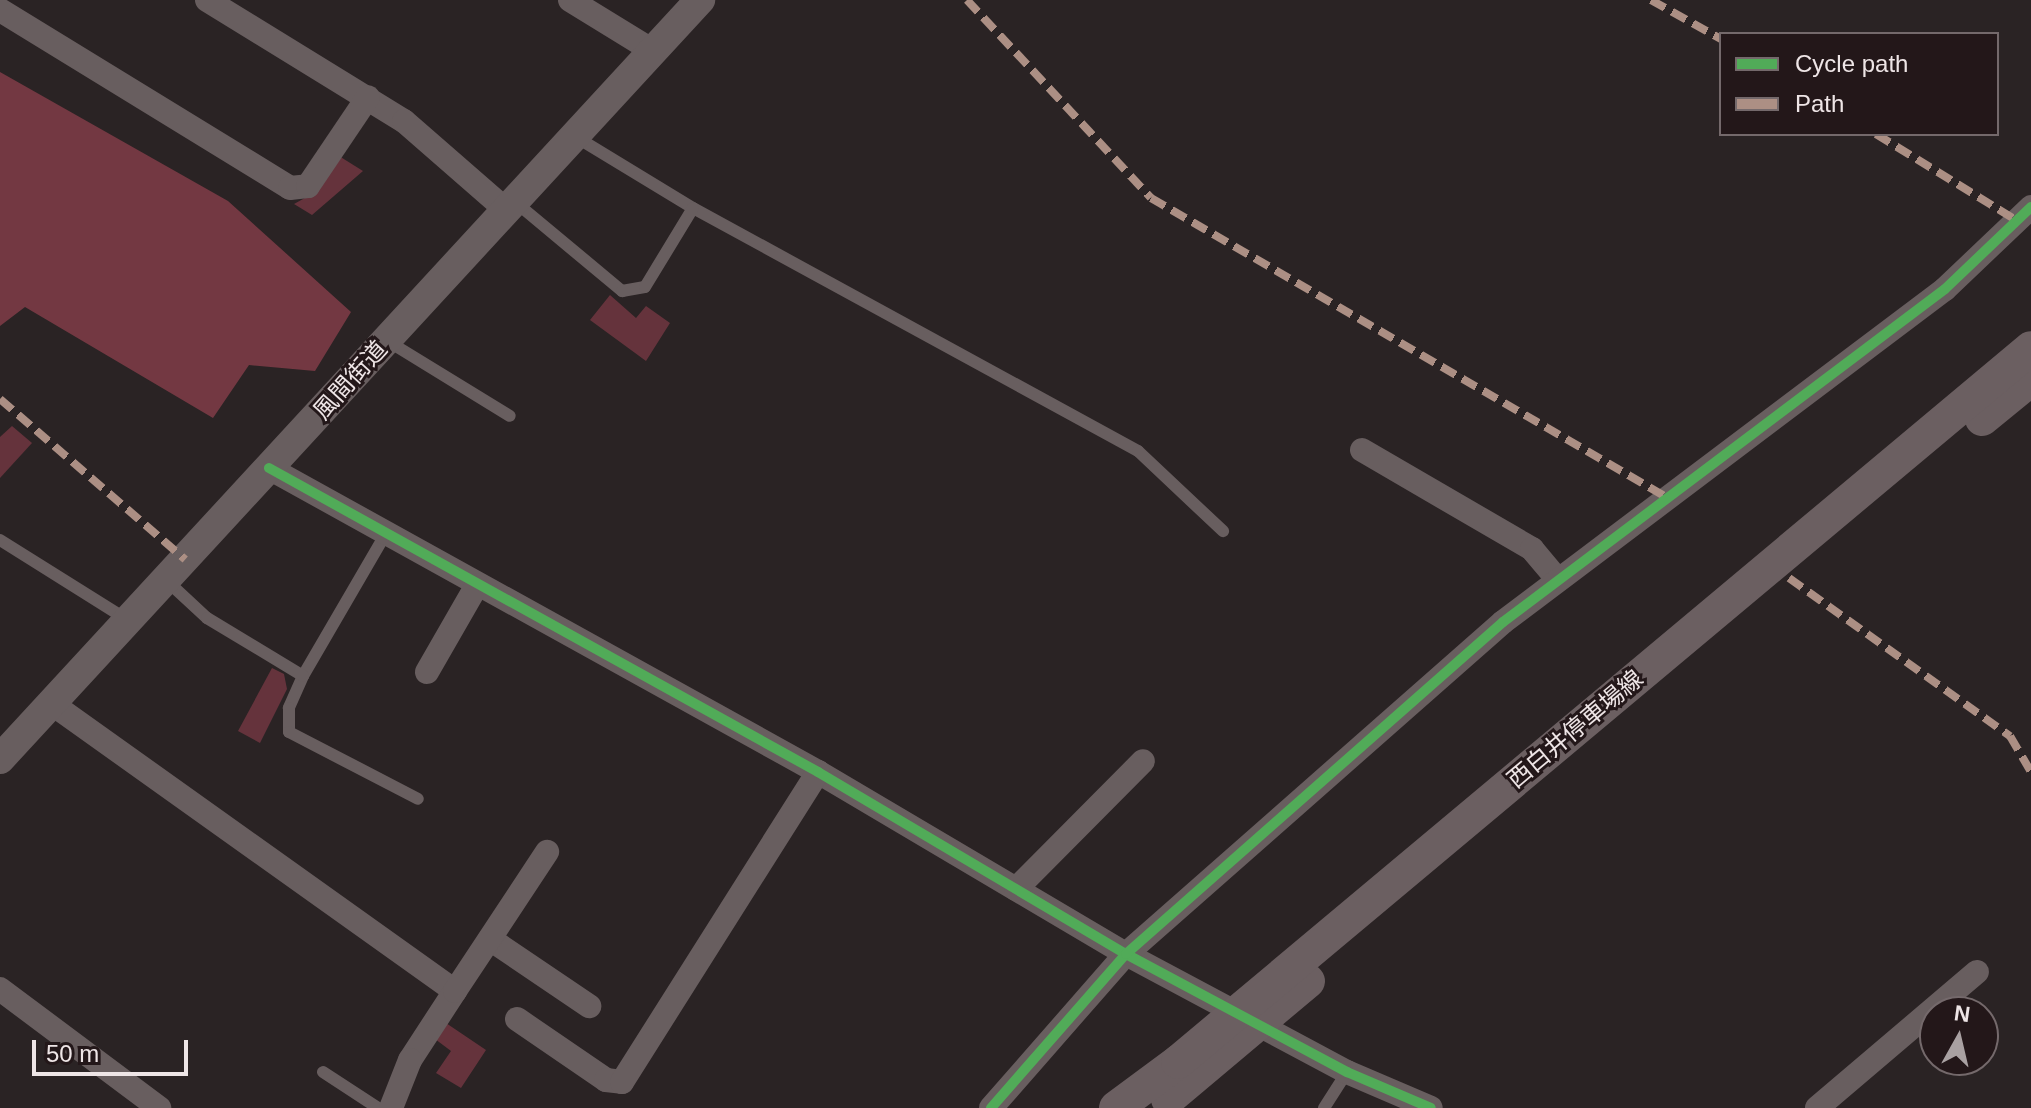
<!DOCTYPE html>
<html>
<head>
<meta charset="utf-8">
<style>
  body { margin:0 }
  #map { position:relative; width:2031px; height:1108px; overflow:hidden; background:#2a2324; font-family:Arial,"Noto Sans JP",sans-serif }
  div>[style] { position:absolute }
  .green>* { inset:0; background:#65333c }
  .forest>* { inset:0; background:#733842 }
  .service>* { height:12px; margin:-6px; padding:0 6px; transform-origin:6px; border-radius:6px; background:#685e5f }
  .minor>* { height:24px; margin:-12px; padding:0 12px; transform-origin:12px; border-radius:12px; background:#685e5f }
  .tertiary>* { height:30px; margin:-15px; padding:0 15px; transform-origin:15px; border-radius:15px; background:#685e5f }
  .secondary>* { height:34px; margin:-17px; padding:0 17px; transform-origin:17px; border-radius:17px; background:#6b5f61 }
  .quiet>* { height:8px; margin-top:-4px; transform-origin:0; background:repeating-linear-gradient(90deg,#ac8f84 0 16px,transparent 0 24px) }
  .cycleway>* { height:10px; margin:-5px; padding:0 5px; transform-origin:5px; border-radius:5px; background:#51ab58 }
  span { translate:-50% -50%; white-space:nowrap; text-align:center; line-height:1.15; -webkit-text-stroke:6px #231719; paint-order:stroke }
  .street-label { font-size:24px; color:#eee5e6 }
  .legend { position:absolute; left:1719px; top:32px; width:280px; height:104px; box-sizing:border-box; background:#231719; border:2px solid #74696b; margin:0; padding:10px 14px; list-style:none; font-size:24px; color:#eee5e6 }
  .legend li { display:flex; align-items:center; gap:16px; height:40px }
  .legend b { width:40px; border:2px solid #74696b }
  .north { position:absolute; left:1919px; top:996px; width:80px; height:80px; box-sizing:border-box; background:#231719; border:2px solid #74696b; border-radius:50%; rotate:8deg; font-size:22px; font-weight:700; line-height:32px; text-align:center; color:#eee5e6 }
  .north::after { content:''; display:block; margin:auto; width:28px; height:36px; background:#a9a1a2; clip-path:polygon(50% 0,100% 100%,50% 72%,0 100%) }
  .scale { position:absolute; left:32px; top:1040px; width:156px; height:36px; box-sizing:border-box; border:4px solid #eee5e6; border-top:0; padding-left:10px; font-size:24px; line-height:28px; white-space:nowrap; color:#eee5e6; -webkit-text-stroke:6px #231719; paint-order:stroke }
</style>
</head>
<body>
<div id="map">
  <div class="green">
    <i style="clip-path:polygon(339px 156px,363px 171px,312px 215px,294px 204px,312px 194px)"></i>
    <i style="clip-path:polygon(610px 295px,636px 318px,646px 306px,670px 323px,646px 361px,590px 320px)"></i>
    <i style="clip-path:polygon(12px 426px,32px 443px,0 478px,0 437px)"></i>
    <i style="clip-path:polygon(272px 668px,284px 674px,287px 689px,260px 743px,238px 731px)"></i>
    <i style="clip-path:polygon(443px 1021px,486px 1050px,461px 1088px,436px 1073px,451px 1051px,431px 1036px)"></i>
  </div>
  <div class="forest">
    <i style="clip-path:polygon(0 72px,228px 201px,351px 312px,315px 371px,249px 365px,213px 418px,25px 307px,0 326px)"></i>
  </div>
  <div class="service">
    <i style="left:576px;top:137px;width:137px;rotate:31.3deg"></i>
    <i style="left:693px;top:208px;width:507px;rotate:28.64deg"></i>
    <i style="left:1138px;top:451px;width:117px;rotate:43.3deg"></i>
    <i style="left:514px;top:201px;width:141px;rotate:39.8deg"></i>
    <i style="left:622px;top:291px;width:23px;rotate:-10deg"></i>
    <i style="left:645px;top:287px;width:92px;rotate:-58.7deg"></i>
    <i style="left:386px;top:340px;width:145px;rotate:31.5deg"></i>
    <i style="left:385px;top:535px;width:163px;rotate:120.2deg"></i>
    <i style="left:303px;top:676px;width:35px;rotate:114deg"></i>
    <i style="left:289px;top:708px;width:24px;rotate:90deg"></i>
    <i style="left:289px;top:732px;width:145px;rotate:27.4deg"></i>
    <i style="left:0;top:540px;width:149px;rotate:32.1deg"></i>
    <i style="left:166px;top:580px;width:56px;rotate:42.8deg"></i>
    <i style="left:207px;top:618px;width:112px;rotate:31.1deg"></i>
    <i style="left:323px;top:1072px;width:66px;rotate:33.2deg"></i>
    <i style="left:1324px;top:1108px;width:43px;rotate:-57.4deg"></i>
  </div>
  <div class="minor">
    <i style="left:207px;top:0;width:231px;rotate:31.6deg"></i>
    <i style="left:404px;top:121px;width:135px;rotate:41.1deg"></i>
    <i style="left:570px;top:0;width:97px;rotate:31.6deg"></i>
    <i style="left:0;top:10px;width:340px;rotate:31.5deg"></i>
    <i style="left:290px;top:188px;width:18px;rotate:-6deg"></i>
    <i style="left:308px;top:186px;width:107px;rotate:-56deg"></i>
    <i style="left:1362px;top:450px;width:197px;rotate:30.2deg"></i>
    <i style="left:1532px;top:549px;width:40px;rotate:50deg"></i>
    <i style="left:269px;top:468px;width:628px;rotate:28.97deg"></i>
    <i style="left:818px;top:772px;width:358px;rotate:30.6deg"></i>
    <i style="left:1126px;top:954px;width:251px;rotate:28.1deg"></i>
    <i style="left:1347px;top:1072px;width:91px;rotate:23.2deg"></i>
    <i style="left:427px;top:672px;width:100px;rotate:-60.1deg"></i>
    <i style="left:51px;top:703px;width:496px;rotate:35.5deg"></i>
    <i style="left:455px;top:991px;width:82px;rotate:123.1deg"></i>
    <i style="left:410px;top:1060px;width:52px;rotate:111.6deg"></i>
    <i style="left:1016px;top:889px;width:180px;rotate:-45.2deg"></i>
    <i style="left:490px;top:939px;width:120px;rotate:34.1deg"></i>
    <i style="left:0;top:989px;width:199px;rotate:36.8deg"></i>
    <i style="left:455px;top:991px;width:167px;rotate:-56.5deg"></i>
    <i style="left:517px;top:1019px;width:108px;rotate:34.4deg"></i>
    <i style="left:606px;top:1080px;width:16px;rotate:7deg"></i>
    <i style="left:622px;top:1082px;width:367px;rotate:-57.7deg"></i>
    <i style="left:991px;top:1108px;width:205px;rotate:-48.8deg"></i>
    <i style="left:1126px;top:954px;width:502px;rotate:-41.37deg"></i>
    <i style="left:1503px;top:622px;width:553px;rotate:-36.99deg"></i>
    <i style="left:1945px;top:289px;width:119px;rotate:-43.6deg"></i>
    <i style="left:1817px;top:1108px;width:210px;rotate:-40.4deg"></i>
  </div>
  <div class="tertiary">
    <i style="left:0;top:759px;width:1033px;rotate:-47.32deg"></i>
  </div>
  <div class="secondary">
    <i style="left:1982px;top:419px;width:63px;rotate:-39.2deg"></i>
    <i style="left:1168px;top:1099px;width:183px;rotate:-40.1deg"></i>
    <i style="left:1116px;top:1108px;width:77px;rotate:-36.6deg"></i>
    <i style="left:1178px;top:1062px;width:1112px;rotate:-39.93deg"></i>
  </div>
  <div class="quiet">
    <i style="left:967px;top:0;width:270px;rotate:47.1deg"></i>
    <i style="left:1151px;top:198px;width:598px;rotate:30.13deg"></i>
    <i style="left:1651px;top:0;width:80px;rotate:29.1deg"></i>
    <i style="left:1876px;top:134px;width:164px;rotate:31.6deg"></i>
    <i style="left:0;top:399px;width:245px;rotate:40.9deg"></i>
    <i style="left:1789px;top:578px;width:272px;rotate:35.6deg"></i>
    <i style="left:2010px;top:736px;width:42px;rotate:59.7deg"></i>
  </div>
  <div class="cycleway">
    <i style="left:269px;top:468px;width:628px;rotate:28.97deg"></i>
    <i style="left:818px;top:772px;width:358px;rotate:30.6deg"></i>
    <i style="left:1126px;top:954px;width:251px;rotate:28.1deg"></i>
    <i style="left:1347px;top:1072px;width:91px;rotate:23.2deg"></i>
    <i style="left:991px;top:1108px;width:205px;rotate:-48.8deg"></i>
    <i style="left:1126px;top:954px;width:502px;rotate:-41.37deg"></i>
    <i style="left:1503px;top:622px;width:553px;rotate:-36.99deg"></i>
    <i style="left:1945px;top:289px;width:119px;rotate:-43.6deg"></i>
  </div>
  <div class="street-label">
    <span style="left:350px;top:380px;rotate:-48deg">風間街道</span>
    <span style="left:1575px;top:729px;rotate:-40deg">西白井停車場線</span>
  </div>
  <ul class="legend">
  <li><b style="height:10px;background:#51ab58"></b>Cycle path</li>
  <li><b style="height:10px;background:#ac8f84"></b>Path</li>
  </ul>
  <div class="north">N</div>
  <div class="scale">50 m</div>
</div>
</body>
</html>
